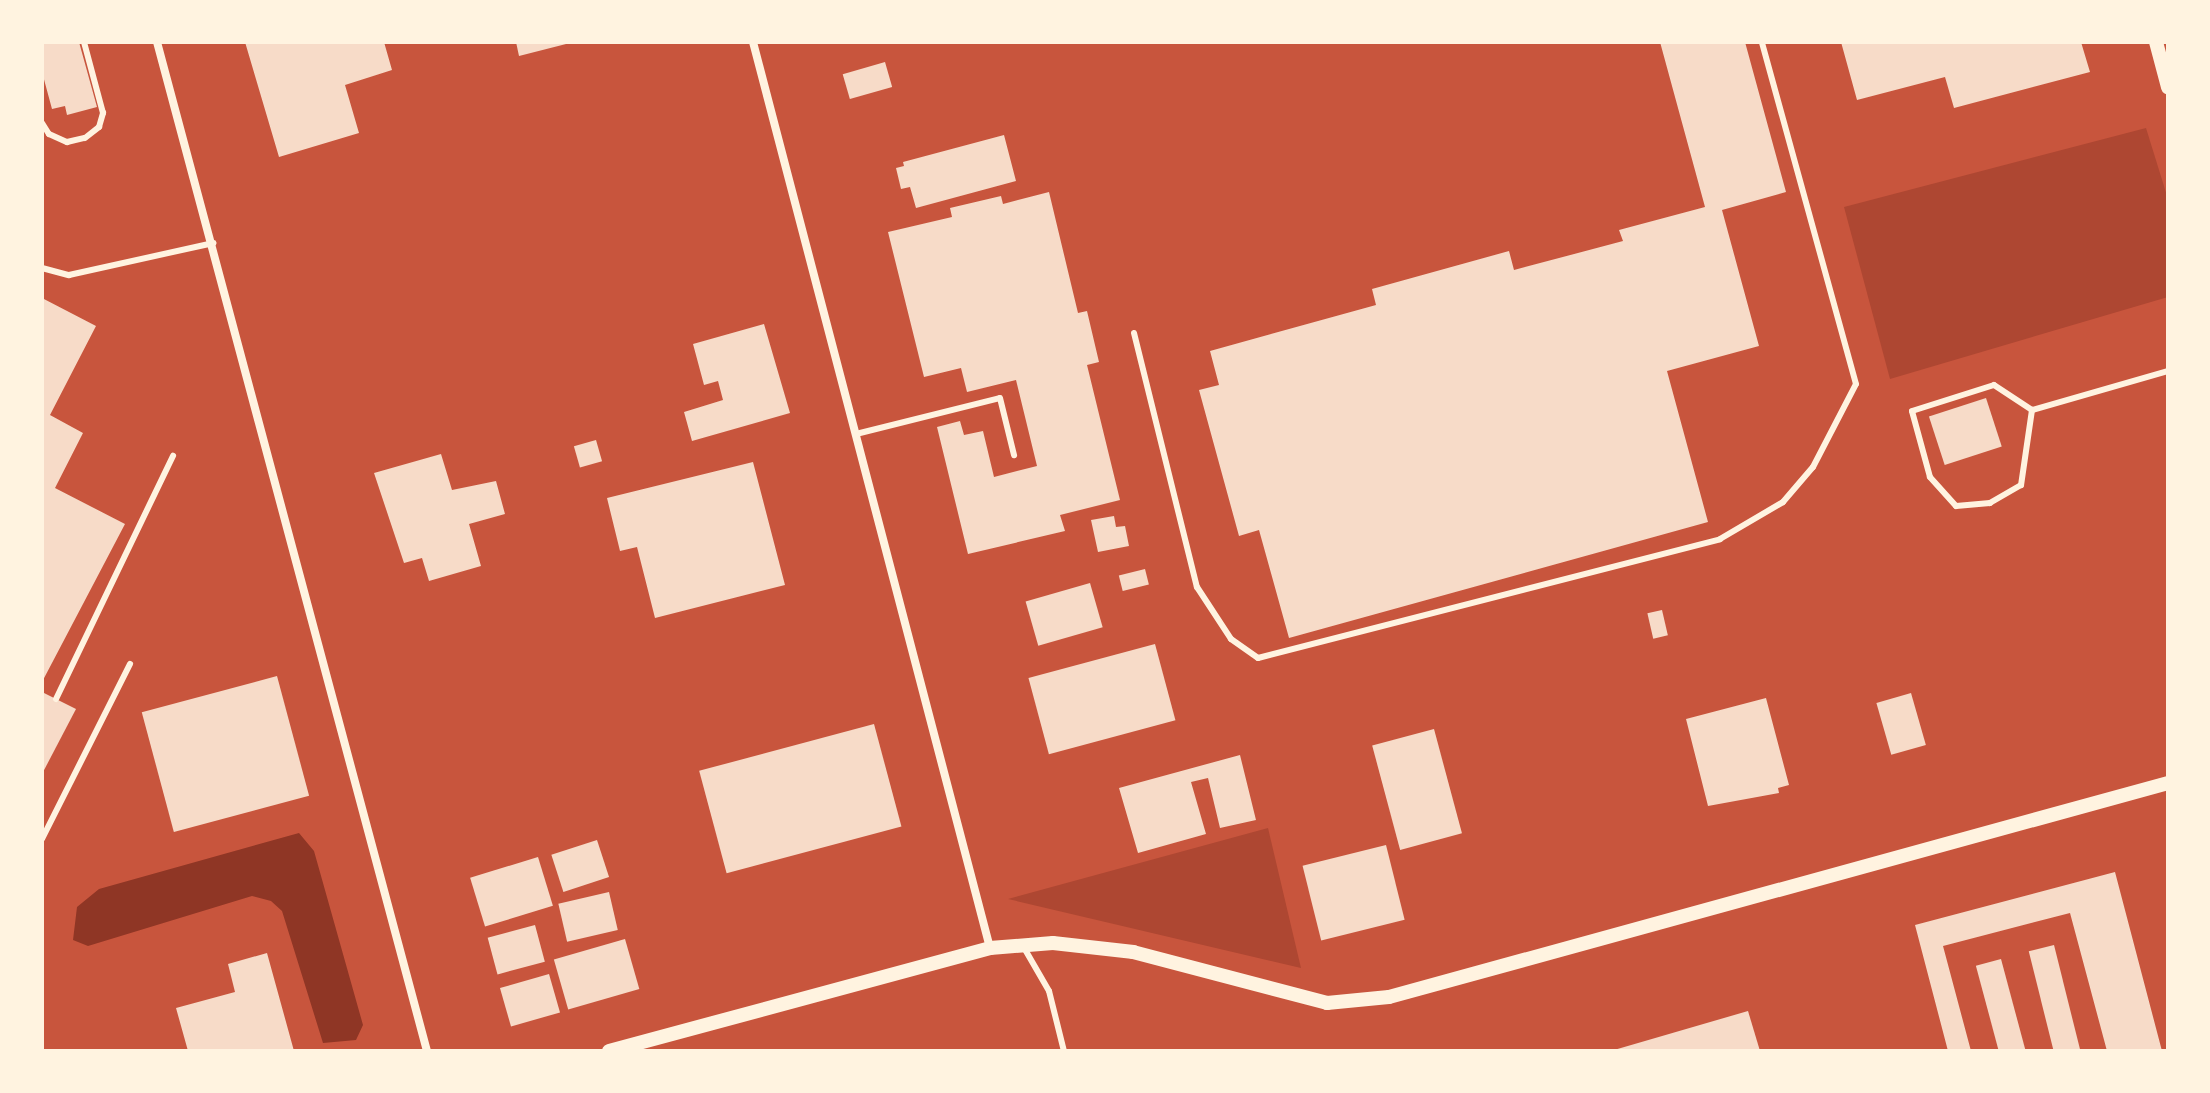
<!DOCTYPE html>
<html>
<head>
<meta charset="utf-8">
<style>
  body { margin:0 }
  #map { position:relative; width:2210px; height:1093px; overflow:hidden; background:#c8553d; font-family:Mulish,sans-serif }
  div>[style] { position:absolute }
  .green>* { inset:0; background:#ae4732 }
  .water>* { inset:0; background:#8f3625 }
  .building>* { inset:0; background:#f7dbc8; transform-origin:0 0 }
  .service>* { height:6px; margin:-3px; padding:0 3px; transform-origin:3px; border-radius:3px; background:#fff3e0 }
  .minor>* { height:8px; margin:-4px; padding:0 4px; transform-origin:4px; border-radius:4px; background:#fff3e0 }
  .tertiary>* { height:14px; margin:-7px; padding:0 7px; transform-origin:7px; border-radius:7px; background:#fff3e0 }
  span { translate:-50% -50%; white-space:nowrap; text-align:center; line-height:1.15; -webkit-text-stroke:7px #fff3e0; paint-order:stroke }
  .frame { position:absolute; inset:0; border:44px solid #fff3e0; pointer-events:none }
</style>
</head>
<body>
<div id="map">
  <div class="green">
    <i style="clip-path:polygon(2146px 128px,2168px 199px,2168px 297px,1890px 379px,1844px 207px)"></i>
    <i style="clip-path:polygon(1268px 828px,1301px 968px,1008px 899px)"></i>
  </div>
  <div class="water">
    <i style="clip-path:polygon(299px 833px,314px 851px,363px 1025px,356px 1040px,323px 1043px,282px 911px,271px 901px,252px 896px,88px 946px,73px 940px,77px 907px,99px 889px)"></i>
  </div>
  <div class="building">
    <i style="clip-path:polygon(42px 42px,79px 42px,97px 107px,67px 115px,65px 106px,52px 109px,42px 72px)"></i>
    <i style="clip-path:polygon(245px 42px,384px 42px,392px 70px,345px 85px,359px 133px,279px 157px)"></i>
    <i style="clip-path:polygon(516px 42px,570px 42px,570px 43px,519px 56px)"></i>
    <i style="clip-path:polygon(1660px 42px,1745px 42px,1786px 192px,1722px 210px,1759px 346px,1667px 371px,1708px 522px,1289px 638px,1259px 530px,1239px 536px,1199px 390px,1219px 385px,1210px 351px,1376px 305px,1372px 289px,1509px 251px,1514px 270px,1623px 241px,1619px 230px,1705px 207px)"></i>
    <i style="clip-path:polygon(1841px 42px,2081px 42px,2090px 72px,1954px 108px,1945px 77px,1857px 100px)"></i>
    <i style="left:885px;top:62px;width:26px;height:44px;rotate:74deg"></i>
    <i style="clip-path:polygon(1004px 135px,1016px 181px,916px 208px,910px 187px,901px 189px,896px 168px,904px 166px,903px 162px)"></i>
    <i style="clip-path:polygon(1049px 192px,1078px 313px,1087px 311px,1099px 362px,1087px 365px,1120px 500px,1060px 515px,1065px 531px,968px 554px,937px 427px,960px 421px,964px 435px,983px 431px,994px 477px,1037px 466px,1016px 380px,967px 392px,961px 368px,924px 377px,888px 232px,952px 217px,950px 208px,1001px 196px,1003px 204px)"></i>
    <i style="clip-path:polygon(42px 298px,96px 326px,50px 415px,83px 433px,55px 488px,125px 524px,42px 682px)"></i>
    <i style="clip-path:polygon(764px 324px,790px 413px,692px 441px,684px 412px,723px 400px,718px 381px,704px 385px,693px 344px)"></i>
    <i style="left:1986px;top:398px;width:51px;height:60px;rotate:72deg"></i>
    <i style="left:596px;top:440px;width:22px;height:23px;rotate:74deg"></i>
    <i style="clip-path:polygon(441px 454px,452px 490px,496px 481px,505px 514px,469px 524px,481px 566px,429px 581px,422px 558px,404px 563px,374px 473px)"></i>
    <i style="clip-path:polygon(753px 462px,785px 585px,655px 618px,637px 547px,620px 551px,607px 498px)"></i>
    <i style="clip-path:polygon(1114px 516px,1116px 527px,1125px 526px,1129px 546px,1098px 552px,1091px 520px)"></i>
    <i style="left:1145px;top:569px;width:16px;height:27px;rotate:76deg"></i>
    <i style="left:1090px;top:583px;width:46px;height:67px;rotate:74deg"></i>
    <i style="left:1662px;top:610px;width:26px;height:15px;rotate:77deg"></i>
    <i style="left:1155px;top:644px;width:79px;height:131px;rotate:75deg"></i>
    <i style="left:277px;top:676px;width:124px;height:140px;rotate:75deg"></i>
    <i style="clip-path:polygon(42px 692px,76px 709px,42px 774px)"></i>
    <i style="left:1911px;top:693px;width:54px;height:36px;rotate:74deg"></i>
    <i style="clip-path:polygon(1766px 698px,1789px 785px,1778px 788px,1779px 793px,1708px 806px,1686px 719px)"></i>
    <i style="left:874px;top:724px;width:106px;height:181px;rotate:75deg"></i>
    <i style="left:1434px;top:729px;width:108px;height:64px;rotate:75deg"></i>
    <i style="clip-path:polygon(1240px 755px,1256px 820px,1220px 828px,1208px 778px,1191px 782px,1206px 834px,1138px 853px,1119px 788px)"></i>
    <i style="left:597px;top:840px;width:39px;height:48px;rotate:72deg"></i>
    <i style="left:1386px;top:845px;width:77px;height:86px;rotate:76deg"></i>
    <i style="left:538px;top:857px;width:51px;height:71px;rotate:73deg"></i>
    <i style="clip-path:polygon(2115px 872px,2162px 1051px,2107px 1051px,2070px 913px,1943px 946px,1971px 1051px,1948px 1051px,1915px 925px)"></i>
    <i style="left:609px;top:892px;width:39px;height:52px;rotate:77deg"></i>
    <i style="left:535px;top:925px;width:38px;height:49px;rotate:75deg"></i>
    <i style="left:625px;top:939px;width:52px;height:74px;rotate:74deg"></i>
    <i style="left:2054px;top:945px;width:109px;height:26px;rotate:76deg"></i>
    <i style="clip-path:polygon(267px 953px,294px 1051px,188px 1051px,176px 1008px,235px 992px,228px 964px)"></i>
    <i style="left:2001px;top:959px;width:95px;height:26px;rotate:75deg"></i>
    <i style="left:549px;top:974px;width:40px;height:51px;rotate:74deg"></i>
    <i style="clip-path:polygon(1748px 1011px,1760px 1051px,1615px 1051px,1614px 1050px)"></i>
  </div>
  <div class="service">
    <i style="left:42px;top:123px;width:13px;rotate:58deg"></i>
    <i style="left:49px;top:134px;width:20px;rotate:24deg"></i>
    <i style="left:67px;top:142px;width:18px;rotate:-13deg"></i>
    <i style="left:85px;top:138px;width:18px;rotate:-38deg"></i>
    <i style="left:99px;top:127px;width:15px;rotate:-74deg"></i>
    <i style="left:103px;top:113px;width:73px;rotate:-105deg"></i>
    <i style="left:42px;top:268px;width:28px;rotate:15deg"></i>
    <i style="left:69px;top:275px;width:148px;rotate:-12.5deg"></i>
    <i style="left:1134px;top:333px;width:262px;rotate:76.1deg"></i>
    <i style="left:1197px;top:587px;width:62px;rotate:56.8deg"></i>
    <i style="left:1231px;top:639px;width:33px;rotate:35deg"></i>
    <i style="left:1258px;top:658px;width:477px;rotate:-14.4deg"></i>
    <i style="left:1720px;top:539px;width:73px;rotate:-30.4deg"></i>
    <i style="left:1783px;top:502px;width:46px;rotate:-49.4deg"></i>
    <i style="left:1813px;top:467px;width:93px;rotate:-62.6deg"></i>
    <i style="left:1856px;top:384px;width:355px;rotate:-105.4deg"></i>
    <i style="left:2032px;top:410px;width:76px;rotate:98.3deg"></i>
    <i style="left:2021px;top:485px;width:36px;rotate:150deg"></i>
    <i style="left:1990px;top:503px;width:34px;rotate:175deg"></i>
    <i style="left:1956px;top:506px;width:39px;rotate:-132deg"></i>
    <i style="left:1930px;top:477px;width:68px;rotate:-105.3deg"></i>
    <i style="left:1912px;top:411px;width:86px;rotate:-17.6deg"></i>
    <i style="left:1994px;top:385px;width:45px;rotate:33.3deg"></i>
    <i style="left:2032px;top:410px;width:141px;rotate:-16deg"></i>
    <i style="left:856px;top:434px;width:148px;rotate:-14deg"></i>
    <i style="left:1000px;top:398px;width:59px;rotate:76.2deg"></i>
    <i style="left:56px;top:699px;width:270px;rotate:-64.3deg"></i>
    <i style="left:42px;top:839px;width:196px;rotate:-63.3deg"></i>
    <i style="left:1023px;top:946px;width:52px;rotate:60deg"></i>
    <i style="left:1049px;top:991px;width:62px;rotate:76deg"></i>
  </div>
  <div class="minor">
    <i style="left:157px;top:42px;width:1045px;rotate:75.02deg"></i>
    <i style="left:753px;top:42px;width:936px;rotate:75.34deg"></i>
  </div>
  <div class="tertiary">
    <i style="left:2156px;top:42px;width:47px;rotate:75.1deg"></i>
    <i style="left:609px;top:1051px;width:395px;rotate:-15.1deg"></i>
    <i style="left:990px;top:948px;width:63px;rotate:-4.5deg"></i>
    <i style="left:1053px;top:943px;width:81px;rotate:6.4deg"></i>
    <i style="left:1133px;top:952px;width:201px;rotate:14.7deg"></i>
    <i style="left:1327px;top:1003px;width:62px;rotate:-5.5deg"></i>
    <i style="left:1389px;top:997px;width:808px;rotate:-15.36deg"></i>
  </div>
  <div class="frame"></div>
</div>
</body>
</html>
